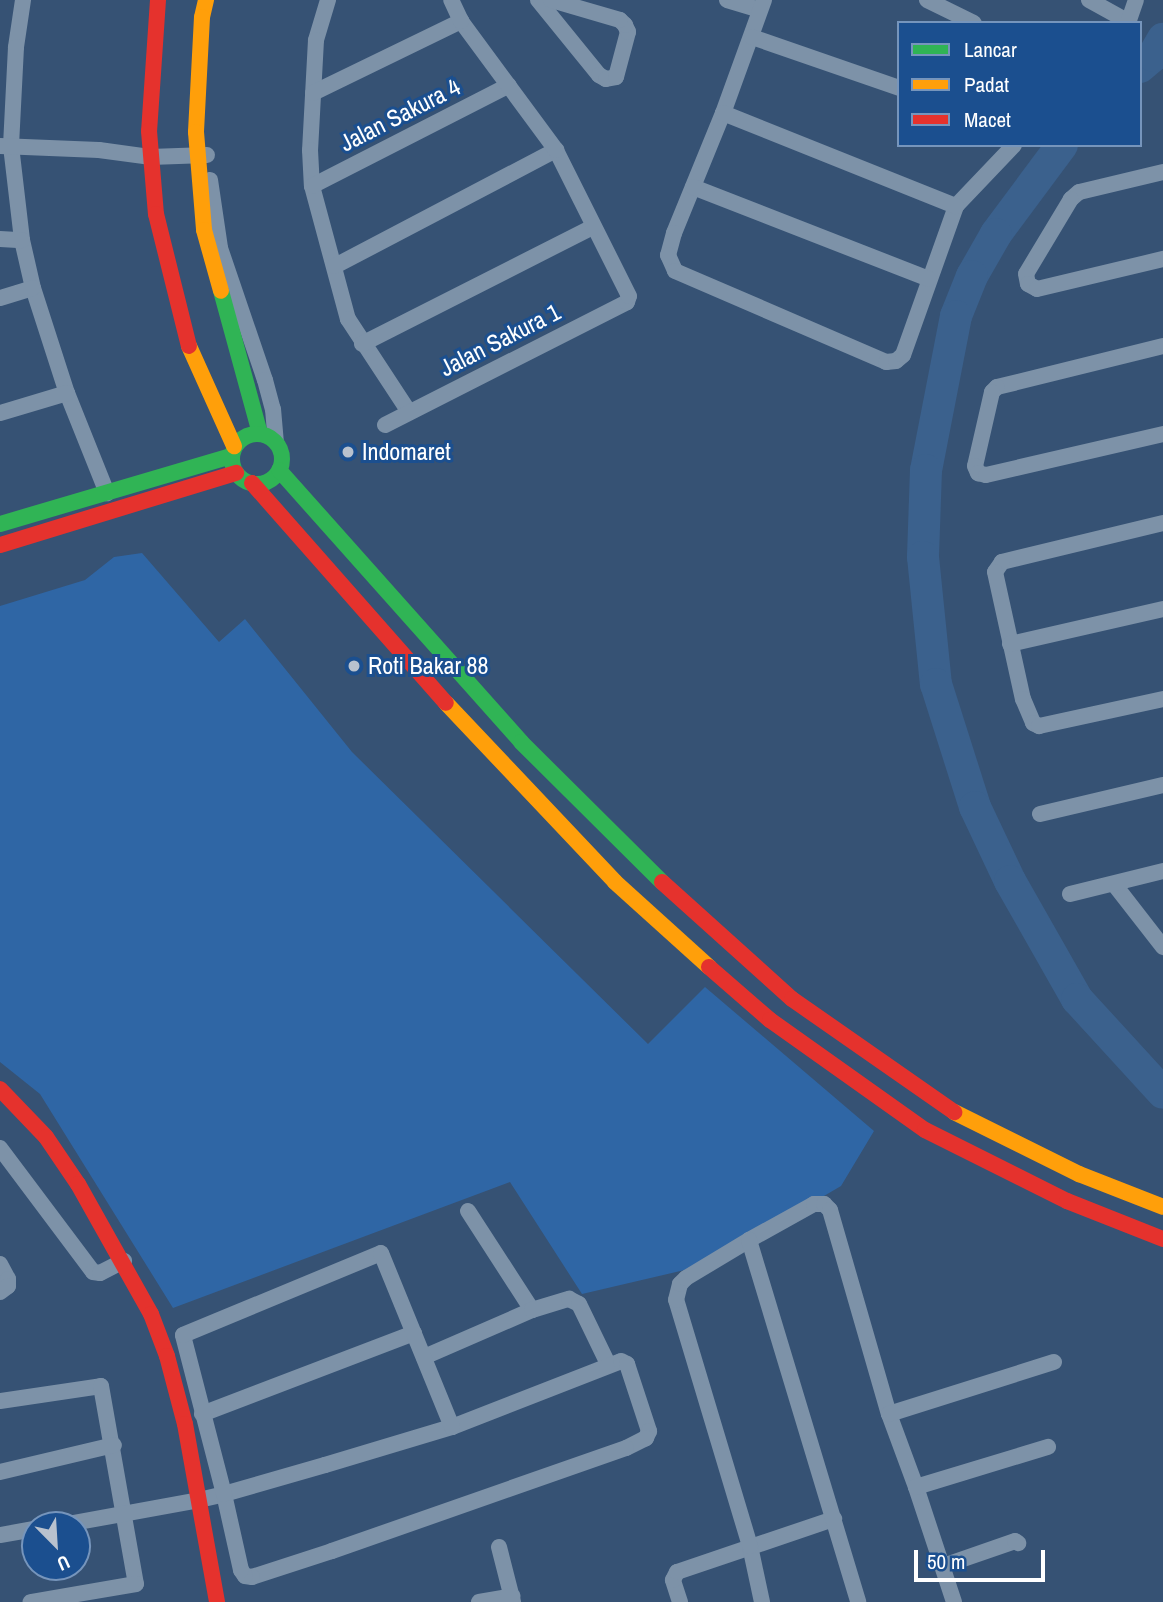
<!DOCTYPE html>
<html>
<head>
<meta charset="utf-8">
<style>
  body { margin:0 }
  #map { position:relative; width:1163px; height:1602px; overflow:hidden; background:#365274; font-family:"Archivo Narrow",sans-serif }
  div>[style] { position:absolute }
  .green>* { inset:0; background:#2f66a5 }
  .river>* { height:32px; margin:-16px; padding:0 16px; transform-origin:16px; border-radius:16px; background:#3b618d }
  .street>* { height:16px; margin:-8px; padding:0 8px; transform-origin:8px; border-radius:8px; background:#7d92a8 }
  .fast>* { height:16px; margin:-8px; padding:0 8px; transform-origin:8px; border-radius:8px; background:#30b455 }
  .fast>.ring { margin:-8px; padding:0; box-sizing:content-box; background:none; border:16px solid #30b455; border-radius:50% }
  .slow>* { height:16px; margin:-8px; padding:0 8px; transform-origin:8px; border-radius:8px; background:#ff9f0a }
  .jam>* { height:16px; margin:-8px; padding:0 8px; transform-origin:8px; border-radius:8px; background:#e5322d }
  .dots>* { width:19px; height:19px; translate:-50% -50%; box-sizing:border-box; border:4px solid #1b4f8f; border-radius:50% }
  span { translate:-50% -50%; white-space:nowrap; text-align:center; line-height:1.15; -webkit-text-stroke:6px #1b4f8f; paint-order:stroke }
  .street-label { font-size:24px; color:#fff }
  .poi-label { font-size:24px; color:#fff }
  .left { translate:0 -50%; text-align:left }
  .legend { position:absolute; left:897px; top:21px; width:245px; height:126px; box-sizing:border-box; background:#1b4f8f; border:2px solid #7695bc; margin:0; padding:9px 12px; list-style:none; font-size:21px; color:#fff }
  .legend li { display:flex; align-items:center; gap:14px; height:35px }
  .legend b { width:35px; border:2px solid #7695bc }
  .north { position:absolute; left:21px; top:1511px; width:70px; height:70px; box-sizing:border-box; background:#1b4f8f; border:2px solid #7695bc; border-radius:50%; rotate:156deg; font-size:19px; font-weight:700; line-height:28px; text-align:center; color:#fff }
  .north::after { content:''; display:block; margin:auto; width:24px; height:32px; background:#b9c2ce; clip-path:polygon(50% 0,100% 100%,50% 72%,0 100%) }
  .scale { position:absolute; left:914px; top:1550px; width:131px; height:32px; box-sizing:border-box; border:4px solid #fff; border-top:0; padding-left:9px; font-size:21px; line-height:24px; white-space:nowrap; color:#fff; -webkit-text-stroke:5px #1b4f8f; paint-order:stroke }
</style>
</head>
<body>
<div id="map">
  <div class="green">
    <i style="clip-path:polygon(142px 553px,219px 642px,245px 619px,352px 752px,648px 1044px,705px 987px,874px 1131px,841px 1186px,706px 1265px,582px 1294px,510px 1182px,173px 1308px,40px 1094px,0 1062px,0 606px,85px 580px,114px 557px)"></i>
  </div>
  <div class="river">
    <i style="left:1140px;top:67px;width:17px;rotate:-40deg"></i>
    <i style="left:1153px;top:56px;width:20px;rotate:-60deg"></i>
    <i style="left:1062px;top:145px;width:111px;rotate:126.6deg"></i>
    <i style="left:996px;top:234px;width:48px;rotate:119.7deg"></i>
    <i style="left:972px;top:276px;width:43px;rotate:111.8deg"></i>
    <i style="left:956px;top:316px;width:157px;rotate:101deg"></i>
    <i style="left:926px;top:470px;width:87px;rotate:92deg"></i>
    <i style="left:923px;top:557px;width:128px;rotate:84.2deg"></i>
    <i style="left:936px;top:684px;width:129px;rotate:72.4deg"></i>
    <i style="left:975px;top:807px;width:82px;rotate:64.7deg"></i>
    <i style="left:1010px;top:881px;width:136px;rotate:60.4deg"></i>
    <i style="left:1077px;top:999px;width:127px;rotate:47.5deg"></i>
  </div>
  <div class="street">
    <i style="left:23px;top:0;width:48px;rotate:98.5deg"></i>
    <i style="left:16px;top:47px;width:99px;rotate:92.9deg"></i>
    <i style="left:11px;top:146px;width:95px;rotate:83.3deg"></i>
    <i style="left:22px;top:240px;width:49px;rotate:77.1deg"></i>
    <i style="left:33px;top:288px;width:110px;rotate:72.1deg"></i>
    <i style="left:67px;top:393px;width:108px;rotate:68.2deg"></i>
    <i style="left:328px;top:0;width:42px;rotate:106.7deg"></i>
    <i style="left:316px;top:40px;width:110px;rotate:93.1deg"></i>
    <i style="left:310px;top:150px;width:36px;rotate:87deg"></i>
    <i style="left:312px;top:186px;width:138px;rotate:74.9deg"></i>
    <i style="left:348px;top:319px;width:111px;rotate:56.7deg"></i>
    <i style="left:538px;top:0;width:97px;rotate:50.9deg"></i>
    <i style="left:599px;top:75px;width:8px;rotate:30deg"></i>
    <i style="left:606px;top:79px;width:10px;rotate:-11deg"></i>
    <i style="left:616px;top:77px;width:47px;rotate:-75.1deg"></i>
    <i style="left:628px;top:32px;width:8px;rotate:-113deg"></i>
    <i style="left:625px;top:25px;width:7px;rotate:-135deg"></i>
    <i style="left:620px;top:20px;width:72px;rotate:-163.8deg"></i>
    <i style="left:727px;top:0;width:34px;rotate:17deg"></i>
    <i style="left:764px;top:0;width:120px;rotate:109.9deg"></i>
    <i style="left:723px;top:113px;width:130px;rotate:112.2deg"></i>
    <i style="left:674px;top:233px;width:23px;rotate:105deg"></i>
    <i style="left:668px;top:255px;width:17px;rotate:66deg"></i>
    <i style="left:675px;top:271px;width:230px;rotate:23.3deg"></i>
    <i style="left:886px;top:362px;width:10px;rotate:-6deg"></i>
    <i style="left:896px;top:361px;width:9px;rotate:-41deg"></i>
    <i style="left:903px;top:355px;width:158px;rotate:-70.4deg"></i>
    <i style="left:956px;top:206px;width:84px;rotate:-46.4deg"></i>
    <i style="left:927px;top:0;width:52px;rotate:26.1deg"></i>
    <i style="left:1089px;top:0;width:46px;rotate:28.8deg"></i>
    <i style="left:1128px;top:23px;width:24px;rotate:-71deg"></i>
    <i style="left:752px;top:37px;width:156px;rotate:19.1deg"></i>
    <i style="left:313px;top:93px;width:165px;rotate:-25.9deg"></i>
    <i style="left:723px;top:113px;width:251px;rotate:21.8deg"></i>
    <i style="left:0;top:146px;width:99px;rotate:2.3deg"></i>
    <i style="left:99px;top:150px;width:51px;rotate:7.8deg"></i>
    <i style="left:150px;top:157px;width:57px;rotate:-2deg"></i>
    <i style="left:1163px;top:172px;width:86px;rotate:166.6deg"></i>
    <i style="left:1079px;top:192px;width:11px;rotate:139deg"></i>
    <i style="left:1071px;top:199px;width:87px;rotate:121deg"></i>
    <i style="left:1026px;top:274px;width:10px;rotate:79deg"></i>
    <i style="left:1028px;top:284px;width:10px;rotate:29deg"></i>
    <i style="left:1037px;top:289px;width:130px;rotate:-13.4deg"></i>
    <i style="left:210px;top:180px;width:69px;rotate:81.6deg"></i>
    <i style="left:220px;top:248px;width:139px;rotate:71.2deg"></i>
    <i style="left:265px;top:380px;width:30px;rotate:75deg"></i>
    <i style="left:273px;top:409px;width:32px;rotate:85deg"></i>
    <i style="left:312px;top:186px;width:221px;rotate:-27.1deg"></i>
    <i style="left:693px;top:187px;width:253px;rotate:21.3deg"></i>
    <i style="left:0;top:239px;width:22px;rotate:3deg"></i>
    <i style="left:335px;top:266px;width:250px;rotate:-27.7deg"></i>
    <i style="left:0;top:298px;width:34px;rotate:-17deg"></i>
    <i style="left:362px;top:344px;width:259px;rotate:-26.9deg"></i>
    <i style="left:1163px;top:346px;width:171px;rotate:166.1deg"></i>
    <i style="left:997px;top:387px;width:7px;rotate:135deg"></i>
    <i style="left:992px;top:392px;width:76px;rotate:102.9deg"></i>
    <i style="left:975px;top:466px;width:8px;rotate:67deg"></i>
    <i style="left:978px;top:473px;width:8px;rotate:14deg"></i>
    <i style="left:986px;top:475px;width:182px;rotate:-13deg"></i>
    <i style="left:0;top:413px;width:70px;rotate:-16.6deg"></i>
    <i style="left:385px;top:425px;width:271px;rotate:-26.9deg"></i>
    <i style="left:627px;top:302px;width:6px;rotate:-72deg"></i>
    <i style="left:629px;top:296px;width:163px;rotate:-116.6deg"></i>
    <i style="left:556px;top:150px;width:160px;rotate:-126.4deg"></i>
    <i style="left:461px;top:21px;width:23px;rotate:-115deg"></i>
    <i style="left:1163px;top:523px;width:166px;rotate:166.4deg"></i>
    <i style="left:1002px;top:562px;width:12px;rotate:125deg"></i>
    <i style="left:995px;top:572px;width:130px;rotate:77.6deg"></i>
    <i style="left:1023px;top:699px;width:26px;rotate:67deg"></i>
    <i style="left:1033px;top:723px;width:7px;rotate:27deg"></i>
    <i style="left:1039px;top:726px;width:127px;rotate:-12.3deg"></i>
    <i style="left:1010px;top:644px;width:157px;rotate:-12.9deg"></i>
    <i style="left:1040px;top:814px;width:126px;rotate:-13.3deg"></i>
    <i style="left:1114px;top:884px;width:80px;rotate:52.1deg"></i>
    <i style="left:1070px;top:894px;width:96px;rotate:-13.9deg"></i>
    <i style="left:0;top:1148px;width:155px;rotate:53.1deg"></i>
    <i style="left:93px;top:1272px;width:7px;rotate:8deg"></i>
    <i style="left:100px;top:1273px;width:27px;rotate:-27deg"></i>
    <i style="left:468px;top:1211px;width:118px;rotate:57.1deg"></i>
    <i style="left:749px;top:1240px;width:74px;rotate:-29deg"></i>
    <i style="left:814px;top:1204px;width:10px"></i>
    <i style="left:824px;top:1204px;width:8px;rotate:45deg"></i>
    <i style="left:830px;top:1210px;width:212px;rotate:73.9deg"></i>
    <i style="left:889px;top:1414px;width:78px;rotate:69.7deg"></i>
    <i style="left:0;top:1264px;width:17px;rotate:62deg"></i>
    <i style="left:8px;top:1279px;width:7px;rotate:90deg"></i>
    <i style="left:8px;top:1286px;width:10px;rotate:143deg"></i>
    <i style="left:424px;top:1357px;width:118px;rotate:-23.5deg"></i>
    <i style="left:532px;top:1310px;width:39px;rotate:-17deg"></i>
    <i style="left:569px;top:1299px;width:11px;rotate:27deg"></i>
    <i style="left:579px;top:1304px;width:67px;rotate:64.2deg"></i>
    <i style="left:0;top:1401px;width:102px;rotate:-8.4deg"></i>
    <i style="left:101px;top:1386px;width:201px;rotate:80deg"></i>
    <i style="left:136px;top:1584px;width:107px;rotate:170.3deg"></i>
    <i style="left:202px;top:1414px;width:227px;rotate:-20.9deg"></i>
    <i style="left:889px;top:1414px;width:173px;rotate:-17.5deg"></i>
    <i style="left:0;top:1472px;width:117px;rotate:-13.3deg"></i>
    <i style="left:62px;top:1525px;width:139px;rotate:-10.3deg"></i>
    <i style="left:199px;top:1500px;width:26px;rotate:-13deg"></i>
    <i style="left:224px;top:1494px;width:105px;rotate:-16deg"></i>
    <i style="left:325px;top:1465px;width:133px;rotate:-16.7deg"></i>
    <i style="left:452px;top:1427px;width:181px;rotate:-21.3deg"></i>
    <i style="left:621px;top:1361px;width:7px;rotate:27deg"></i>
    <i style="left:627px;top:1364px;width:71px;rotate:71.8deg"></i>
    <i style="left:649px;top:1431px;width:8px;rotate:113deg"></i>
    <i style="left:646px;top:1438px;width:22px;rotate:153deg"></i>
    <i style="left:626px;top:1448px;width:312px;rotate:160.7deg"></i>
    <i style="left:332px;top:1551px;width:84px;rotate:162deg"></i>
    <i style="left:252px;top:1577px;width:7px;rotate:-172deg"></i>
    <i style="left:245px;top:1576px;width:7px;rotate:-124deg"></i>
    <i style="left:241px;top:1570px;width:78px;rotate:-102.6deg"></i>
    <i style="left:224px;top:1494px;width:164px;rotate:-104.5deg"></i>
    <i style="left:183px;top:1335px;width:214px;rotate:-22.5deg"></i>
    <i style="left:381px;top:1253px;width:188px;rotate:67.8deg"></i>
    <i style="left:0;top:1535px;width:36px;rotate:-10deg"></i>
    <i style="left:499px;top:1547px;width:57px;rotate:75.7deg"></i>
    <i style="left:943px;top:1566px;width:76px;rotate:-19.1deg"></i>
    <i style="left:1015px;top:1541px;width:4px;rotate:34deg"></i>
    <i style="left:479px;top:1602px;width:34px;rotate:-10deg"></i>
    <i style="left:680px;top:1602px;width:23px;rotate:-108deg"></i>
    <i style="left:673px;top:1580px;width:9px;rotate:-63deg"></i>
    <i style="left:677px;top:1572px;width:166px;rotate:-18.7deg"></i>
    <i style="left:762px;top:1602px;width:57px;rotate:-102.1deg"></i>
    <i style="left:750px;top:1546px;width:257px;rotate:-106.7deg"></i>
    <i style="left:676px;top:1300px;width:16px;rotate:-76deg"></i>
    <i style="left:680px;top:1284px;width:8px;rotate:-45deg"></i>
    <i style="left:686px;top:1278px;width:74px;rotate:-31.1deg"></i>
    <i style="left:749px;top:1240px;width:378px;rotate:73.2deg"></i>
    <i style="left:954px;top:1602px;width:121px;rotate:-108.3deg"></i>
    <i style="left:916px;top:1487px;width:138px;rotate:-16.9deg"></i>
  </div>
  <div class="fast">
    <i style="left:221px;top:291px;width:148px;rotate:74.7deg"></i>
    <i class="ring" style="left:232px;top:434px;width:34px;height:34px"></i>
    <i style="left:279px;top:470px;width:364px;rotate:48.3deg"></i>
    <i style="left:521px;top:742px;width:199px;rotate:44.8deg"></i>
    <i style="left:0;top:524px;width:241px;rotate:-16.4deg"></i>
  </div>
  <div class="slow">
    <i style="left:206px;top:0;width:17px;rotate:103deg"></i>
    <i style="left:202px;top:17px;width:115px;rotate:93deg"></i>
    <i style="left:196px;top:132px;width:98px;rotate:85.3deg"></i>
    <i style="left:204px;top:230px;width:63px;rotate:74.4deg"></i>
    <i style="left:189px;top:346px;width:110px;rotate:65.8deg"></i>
    <i style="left:446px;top:703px;width:246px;rotate:46.6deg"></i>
    <i style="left:615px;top:882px;width:127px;rotate:42.1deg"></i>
    <i style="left:954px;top:1112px;width:140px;rotate:26.4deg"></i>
    <i style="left:1079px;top:1174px;width:90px;rotate:21.4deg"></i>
  </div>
  <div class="jam">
    <i style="left:158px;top:0;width:131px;rotate:93.9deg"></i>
    <i style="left:149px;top:131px;width:83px;rotate:85.2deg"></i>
    <i style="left:156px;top:214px;width:136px;rotate:76deg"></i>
    <i style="left:252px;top:483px;width:293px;rotate:48.6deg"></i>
    <i style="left:0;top:545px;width:247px;rotate:-17deg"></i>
    <i style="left:662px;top:882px;width:175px;rotate:42deg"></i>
    <i style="left:792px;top:999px;width:198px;rotate:34.9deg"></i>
    <i style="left:709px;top:967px;width:81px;rotate:41deg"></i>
    <i style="left:770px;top:1020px;width:190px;rotate:35.4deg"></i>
    <i style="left:925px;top:1130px;width:159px;rotate:26.6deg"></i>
    <i style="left:1067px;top:1201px;width:103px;rotate:21.6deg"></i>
    <i style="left:0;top:1089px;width:66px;rotate:46.2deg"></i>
    <i style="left:46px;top:1137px;width:57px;rotate:55.8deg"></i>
    <i style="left:78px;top:1184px;width:149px;rotate:60.7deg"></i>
    <i style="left:151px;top:1314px;width:45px;rotate:69.1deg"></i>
    <i style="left:167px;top:1356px;width:70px;rotate:75.2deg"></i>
    <i style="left:185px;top:1424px;width:181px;rotate:79.8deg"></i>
  </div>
  <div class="dots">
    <i style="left:348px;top:452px;background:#b9c2ce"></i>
    <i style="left:354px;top:666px;background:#b9c2ce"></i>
  </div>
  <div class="street-label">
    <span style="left:400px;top:115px;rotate:-27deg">Jalan Sakura 4</span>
    <span style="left:500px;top:340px;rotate:-27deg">Jalan Sakura 1</span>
  </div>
  <div class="poi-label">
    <span class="left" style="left:362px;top:452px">Indomaret</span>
    <span class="left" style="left:368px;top:666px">Roti Bakar 88</span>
  </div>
  <ul class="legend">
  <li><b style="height:9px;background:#30b455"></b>Lancar</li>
  <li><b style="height:9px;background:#ff9f0a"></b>Padat</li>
  <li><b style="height:9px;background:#e5322d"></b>Macet</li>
  </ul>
  <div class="north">U</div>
  <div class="scale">50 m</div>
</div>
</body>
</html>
